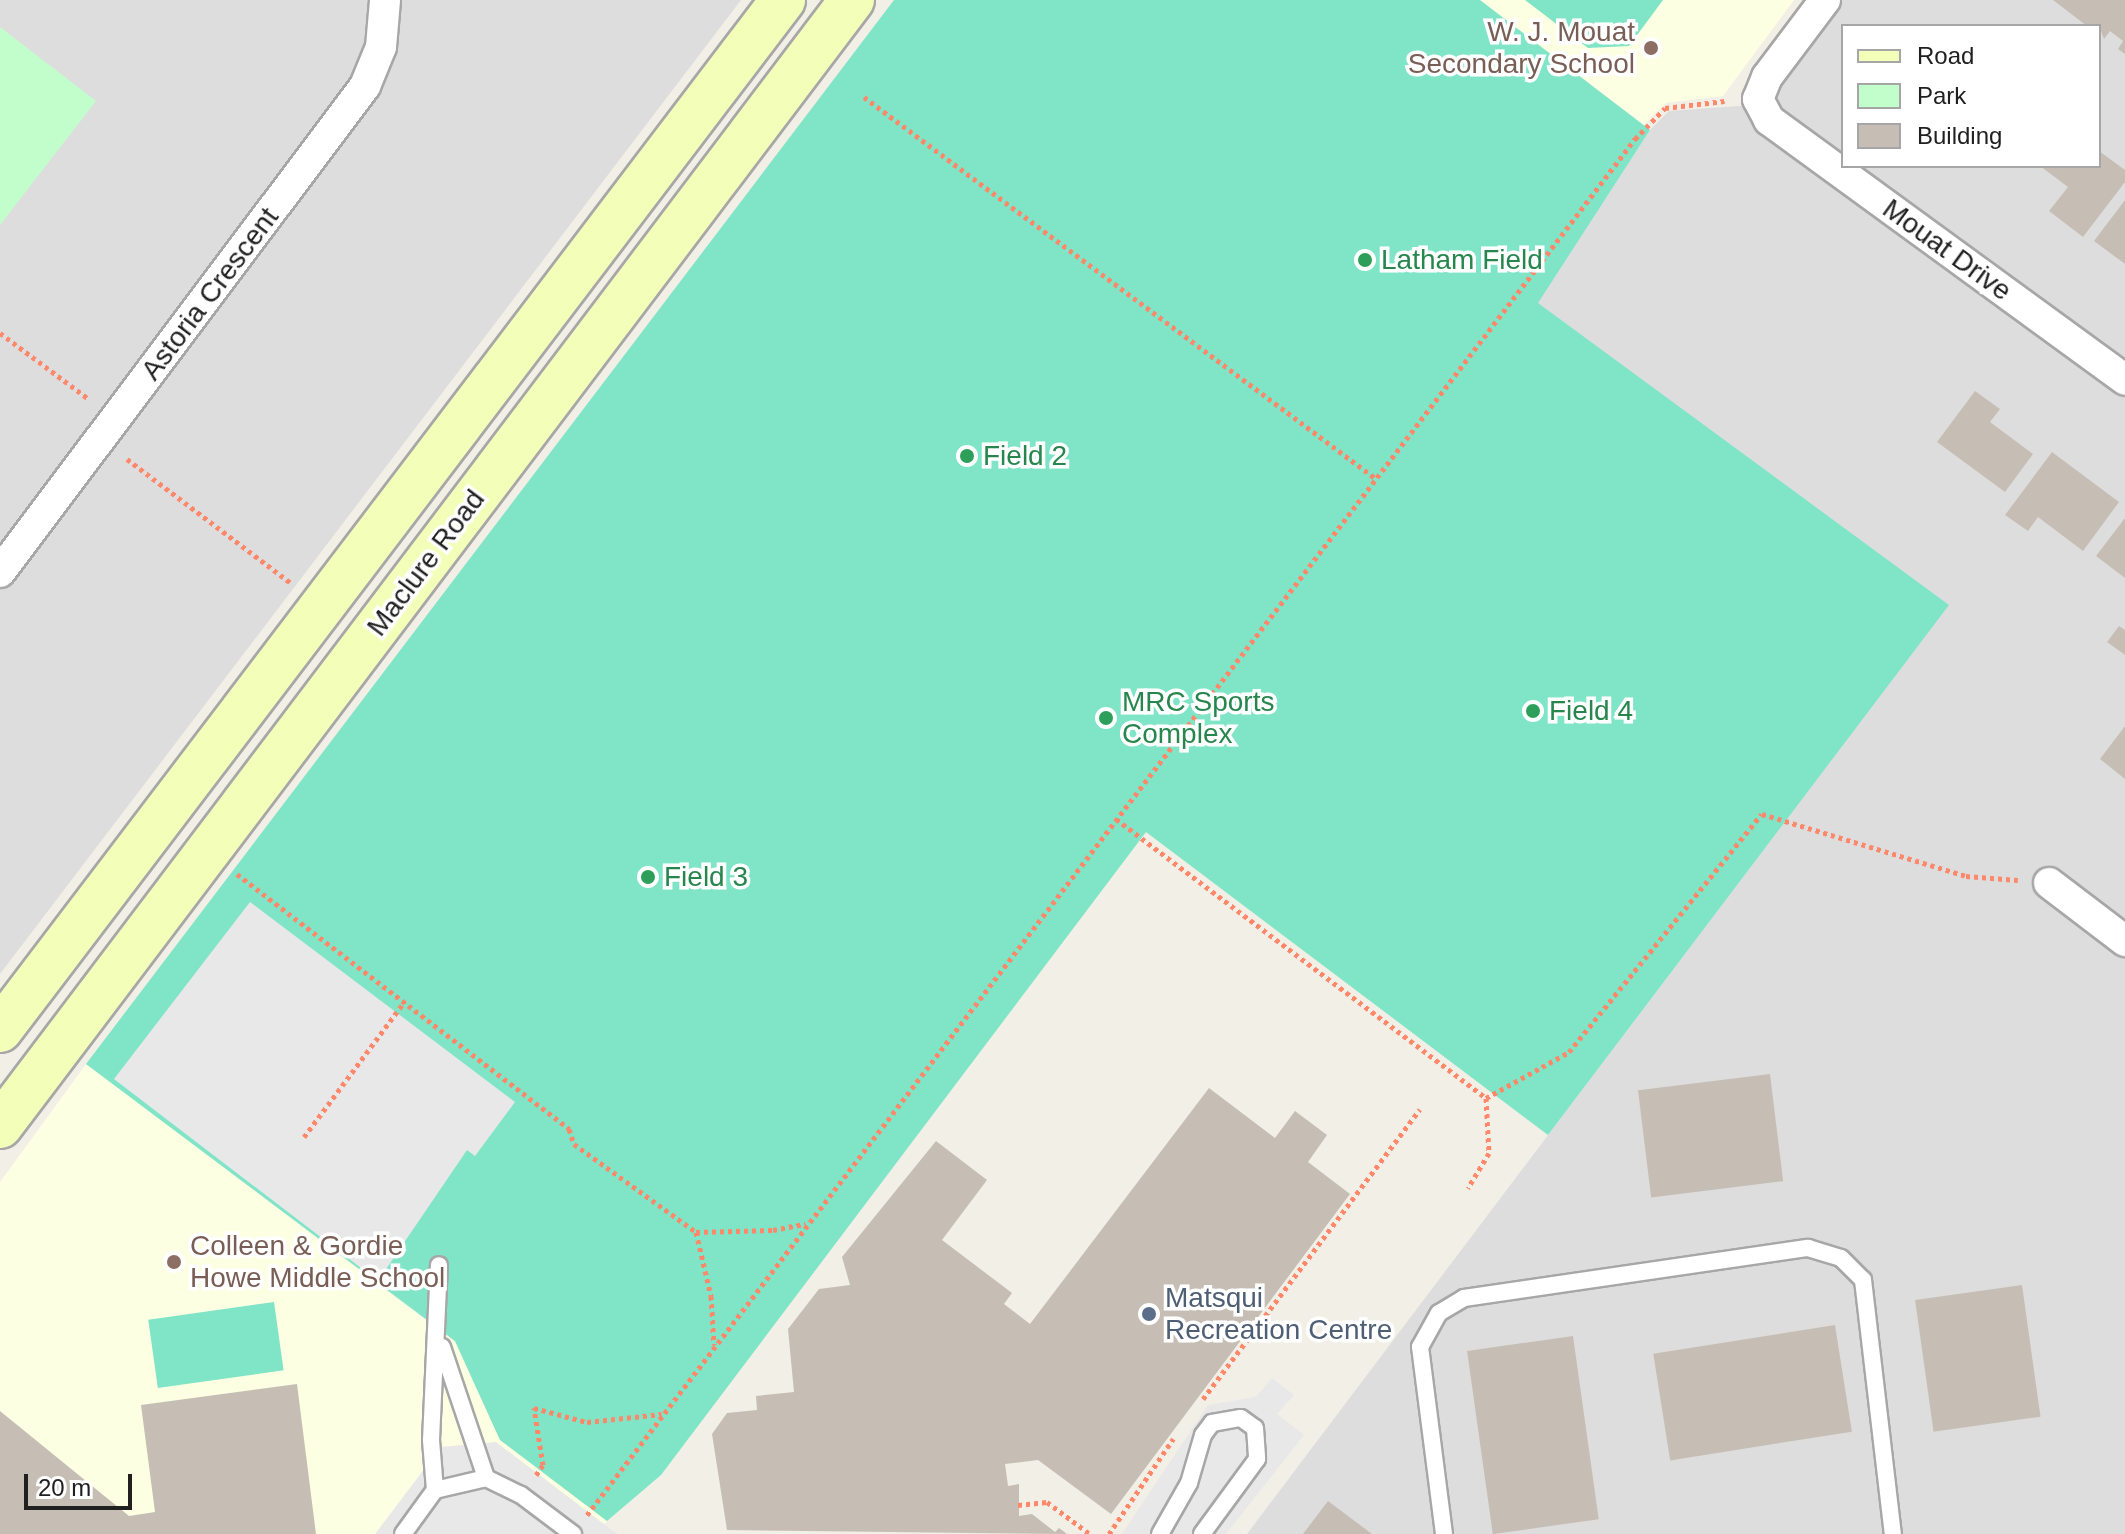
<!DOCTYPE html>
<html>
<head>
<meta charset="utf-8">
<style>
  body { margin:0 }
  #map { position:relative; width:2125px; height:1534px; overflow:hidden; background:#f1efe6; font-family:Helvetica,sans-serif }
  div>[style] { position:absolute }
  .residential>* { inset:0; background:#dedddd }
  .education>* { inset:0; background:#fcffe2 }
  .park>* { inset:0; background:#c2fdcc }
  .pitch>* { inset:0; background:#80e5c7; transform-origin:0 0 }
  .parking>* { inset:0; background:#e8e8e8 }
  .building>* { inset:0; background:#c6beb5; transform-origin:0 0 }
  .path>* { height:5px; margin-top:-2.5px; transform-origin:0; background:repeating-linear-gradient(90deg,#ff876a 0 4px,transparent 0 8px) }
  .roads { filter:drop-shadow(2px 0 #a7a7a7) drop-shadow(-2px 0 #a7a7a7) drop-shadow(0 2px #a7a7a7) drop-shadow(0 -2px #a7a7a7) }
  .lane>* { height:16px; margin:-8px; padding:0 8px; transform-origin:8px; border-radius:8px; background:#fff }
  .street>* { height:30px; margin:-15px; padding:0 15px; transform-origin:15px; border-radius:15px; background:#fff }
  .secondary>* { height:44px; margin:-22px; padding:0 22px; transform-origin:22px; border-radius:22px; background:#f3feb8 }
  .dots>* { width:22px; height:22px; translate:-50% -50%; box-sizing:border-box; border:4px solid #fff; border-radius:50% }
  span { translate:-50% -50%; white-space:nowrap; text-align:center; line-height:1.15; -webkit-text-stroke:7px #fff; paint-order:stroke }
  .education-label { font-size:28px; color:#785e54 }
  .right { translate:-100% -50%; text-align:right }
  .left { translate:0 -50%; text-align:left }
  .street-label { font-size:28px; color:#202020 }
  .leisure-label { font-size:28px; color:#27864d }
  .service-label { font-size:28px; color:#4e5e75 }
  .legend { position:absolute; left:1841px; top:24px; width:260px; height:144px; box-sizing:border-box; background:#fff; border:2px solid #a6a6a6; margin:0; padding:10px 14px; list-style:none; font-size:24px; color:#202020 }
  .legend li { display:flex; align-items:center; gap:16px; height:40px }
  .legend b { width:40px; border:2px solid #a6a6a6 }
  .scale { position:absolute; left:24px; top:1474px; width:108px; height:36px; box-sizing:border-box; border:4px solid #202020; border-top:0; padding-left:10px; font-size:24px; line-height:28px; white-space:nowrap; color:#202020; -webkit-text-stroke:6px #fff; paint-order:stroke }
</style>
</head>
<body>
<div id="map">
  <div class="residential">
    <i style="clip-path:polygon(0 0,741px 0,0 974px)"></i>
    <i style="clip-path:polygon(evenodd,1835px 0,2125px 0,2125px 1534px,1247px 1534px,1948px 605px,1537px 303px,1650px 130px,1669px 111px,1767px 104px,1835px 0,1843px 26px,2099px 26px,2099px 166px,1843px 166px,1843px 26px)"></i>
  </div>
  <div class="education">
    <i style="clip-path:polygon(1480px 0,1794px 0,1723px 96px,1666px 103px,1644px 125px)"></i>
    <i style="clip-path:polygon(86px 1064px,455px 1342px,500px 1440px,607px 1521px,598px 1534px,0 1534px,0 1182px)"></i>
  </div>
  <div class="park">
    <i style="clip-path:polygon(0 27px,96px 101px,0 225px)"></i>
  </div>
  <div class="pitch">
    <i style="clip-path:polygon(894px 0,1480px 0,1650px 130px,1538px 303px,1949px 605px,1548px 1135px,1146px 832px,661px 1475px,607px 1521px,500px 1440px,455px 1341px,86px 1064px)"></i>
    <i style="clip-path:polygon(1525px 0,1663px 0,1629px 46px,1588px 48px)"></i>
    <i style="left:274px;top:1302px;width:69px;height:127px;rotate:82deg"></i>
  </div>
  <div class="parking">
    <i style="clip-path:polygon(250px 902px,515px 1102px,475px 1156px,467px 1150px,378px 1281px,114px 1079px)"></i>
    <i style="clip-path:polygon(1272px 1378px,1294px 1395px,1277px 1414px,1304px 1435px,1226px 1534px,1122px 1534px,1208px 1405px,1256px 1397px)"></i>
    <i style="clip-path:polygon(496px 1442px,617px 1534px,375px 1534px,441px 1447px)"></i>
  </div>
  <div class="building">
    <i style="clip-path:polygon(2053px 0,2125px 0,2125px 54px,2118px 49px,2123px 41px,2110px 31px,2104px 39px,2099px 26px,2087px 26px)"></i>
    <i style="clip-path:polygon(2099px 151px,2125px 170px,2125px 182px,2083px 237px,2049px 211px,2068px 187px,2040px 166px,2099px 166px)"></i>
    <i style="clip-path:polygon(2125px 200px,2125px 264px,2094px 241px)"></i>
    <i style="clip-path:polygon(1975px 391px,2000px 409px,1990px 422px,2033px 454px,2005px 492px,1937px 442px)"></i>
    <i style="clip-path:polygon(2052px 452px,2119px 502px,2083px 551px,2038px 517px,2028px 531px,2005px 515px)"></i>
    <i style="clip-path:polygon(2125px 518px,2125px 578px,2096px 556px)"></i>
    <i style="clip-path:polygon(2119px 626px,2125px 630px,2125px 655px,2107px 642px)"></i>
    <i style="clip-path:polygon(2125px 726px,2125px 779px,2100px 759px)"></i>
    <i style="left:1770px;top:1074px;width:108px;height:133px;rotate:83deg"></i>
    <i style="clip-path:polygon(1209px 1088px,1275px 1138px,1295px 1111px,1327px 1135px,1308px 1162px,1350px 1194px,1111px 1514px,1038px 1460px,1005px 1464px,1008px 1486px,1019px 1484px,1019px 1516px,1032px 1514px,1055px 1532px,1059px 1528px,1067px 1534px,727px 1530px,712px 1434px,727px 1413px,757px 1410px,756px 1396px,794px 1392px,788px 1329px,819px 1289px,850px 1285px,842px 1257px,936px 1141px,987px 1180px,942px 1240px,1012px 1293px,1004px 1304px,1030px 1324px)"></i>
    <i style="left:2022px;top:1285px;width:133px;height:108px;rotate:82deg"></i>
    <i style="left:1835px;top:1325px;width:108px;height:184px;rotate:81deg"></i>
    <i style="left:1573px;top:1336px;width:185px;height:107px;rotate:82deg"></i>
    <i style="clip-path:polygon(297px 1384px,316px 1534px,0 1534px,0 1411px,129px 1516px,155px 1512px,141px 1405px)"></i>
    <i style="clip-path:polygon(1328px 1501px,1372px 1534px,1303px 1534px)"></i>
  </div>
  <div class="path">
    <i style="left:864px;top:97px;width:637px;rotate:36.71deg"></i>
    <i style="left:0;top:333px;width:111px;rotate:36.6deg"></i>
    <i style="left:127px;top:459px;width:206px;rotate:37.1deg"></i>
    <i style="left:1116px;top:819px;width:463px;rotate:37deg"></i>
    <i style="left:1486px;top:1098px;width:55px;rotate:86.9deg"></i>
    <i style="left:1489px;top:1153px;width:41px;rotate:121deg"></i>
    <i style="left:237px;top:874px;width:419px;rotate:37.5deg"></i>
    <i style="left:569px;top:1129px;width:16px;rotate:72deg"></i>
    <i style="left:574px;top:1144px;width:150px;rotate:35.8deg"></i>
    <i style="left:696px;top:1232px;width:77px;rotate:-1.5deg"></i>
    <i style="left:773px;top:1230px;width:33px;rotate:-11deg"></i>
    <i style="left:1486px;top:1098px;width:95px;rotate:-29deg"></i>
    <i style="left:1569px;top:1052px;width:306px;rotate:-51deg"></i>
    <i style="left:1762px;top:814px;width:213px;rotate:16.9deg"></i>
    <i style="left:1966px;top:876px;width:52px;rotate:4.4deg"></i>
    <i style="left:304px;top:1137px;width:169px;rotate:-53.4deg"></i>
    <i style="left:696px;top:1232px;width:66px;rotate:76.8deg"></i>
    <i style="left:711px;top:1296px;width:49px;rotate:86.5deg"></i>
    <i style="left:1203px;top:1399px;width:362px;rotate:-53.2deg"></i>
    <i style="left:536px;top:1475px;width:12px;rotate:-55deg"></i>
    <i style="left:543px;top:1465px;width:58px;rotate:-99deg"></i>
    <i style="left:534px;top:1408px;width:55px;rotate:14.8deg"></i>
    <i style="left:587px;top:1422px;width:75px;rotate:-6.1deg"></i>
    <i style="left:1018px;top:1505px;width:29px;rotate:-6deg"></i>
    <i style="left:1047px;top:1502px;width:54px;rotate:36.7deg"></i>
    <i style="left:587px;top:1515px;width:1730px;rotate:-52.71deg"></i>
    <i style="left:1635px;top:139px;width:43px;rotate:-45.9deg"></i>
    <i style="left:1665px;top:108px;width:60px;rotate:-6.7deg"></i>
    <i style="left:1109px;top:1534px;width:115px;rotate:-56deg"></i>
  </div>
  <div class="roads">
    <div class="lane">
      <i style="left:442px;top:1347px;width:138px;rotate:71.4deg"></i>
      <i style="left:435px;top:1490px;width:50px;rotate:-94.6deg"></i>
      <i style="left:431px;top:1440px;width:175px;rotate:-87.4deg"></i>
      <i style="left:403px;top:1534px;width:54px;rotate:-54deg"></i>
      <i style="left:435px;top:1490px;width:52px;rotate:-13.2deg"></i>
      <i style="left:486px;top:1478px;width:39px;rotate:26deg"></i>
      <i style="left:521px;top:1495px;width:65px;rotate:36.9deg"></i>
      <i style="left:1160px;top:1534px;width:59px;rotate:-60.4deg"></i>
      <i style="left:1189px;top:1483px;width:50px;rotate:-73.7deg"></i>
      <i style="left:1203px;top:1435px;width:15px;rotate:-53deg"></i>
      <i style="left:1212px;top:1423px;width:29px;rotate:-10deg"></i>
      <i style="left:1241px;top:1418px;width:17px;rotate:36deg"></i>
      <i style="left:1255px;top:1428px;width:31px;rotate:86deg"></i>
      <i style="left:1257px;top:1459px;width:93px;rotate:126.3deg"></i>
      <i style="left:1444px;top:1534px;width:189px;rotate:-97.3deg"></i>
      <i style="left:1420px;top:1347px;width:39px;rotate:-61deg"></i>
      <i style="left:1439px;top:1313px;width:29px;rotate:-31deg"></i>
      <i style="left:1464px;top:1298px;width:348px;rotate:-8.3deg"></i>
      <i style="left:1808px;top:1248px;width:34px;rotate:17deg"></i>
      <i style="left:1841px;top:1258px;width:31px;rotate:45deg"></i>
      <i style="left:1863px;top:1280px;width:256px;rotate:83.3deg"></i>
    </div>
    <div class="street">
      <i style="left:1825px;top:0;width:96px;rotate:127deg"></i>
      <i style="left:1767px;top:77px;width:24px;rotate:112deg"></i>
      <i style="left:1758px;top:99px;width:24px;rotate:62deg"></i>
      <i style="left:1769px;top:120px;width:441px;rotate:36.1deg"></i>
      <i style="left:0;top:572px;width:608px;rotate:-53.09deg"></i>
      <i style="left:365px;top:86px;width:42px;rotate:-67.7deg"></i>
      <i style="left:381px;top:47px;width:47px;rotate:-85.1deg"></i>
      <i style="left:2049px;top:883px;width:96px;rotate:37.3deg"></i>
    </div>
    <div class="secondary">
      <i style="left:0;top:1030px;width:1294px;rotate:-52.76deg"></i>
      <i style="left:0;top:1126px;width:1412px;rotate:-52.89deg"></i>
    </div>
  </div>
  <div class="dots">
    <i style="left:1651px;top:48px;background:#8d6e63"></i>
    <i style="left:1365px;top:260px;background:#2e9e5b"></i>
    <i style="left:967px;top:456px;background:#2e9e5b"></i>
    <i style="left:1533px;top:711px;background:#2e9e5b"></i>
    <i style="left:1106px;top:718px;background:#2e9e5b"></i>
    <i style="left:648px;top:877px;background:#2e9e5b"></i>
    <i style="left:174px;top:1262px;background:#8d6e63"></i>
    <i style="left:1149px;top:1314px;background:#5c6f8a"></i>
  </div>
  <div class="education-label">
    <span class="right" style="left:1635px;top:48px">W. J. Mouat<br>Secondary School</span>
    <span class="left" style="left:190px;top:1262px">Colleen &amp; Gordie<br>Howe Middle School</span>
  </div>
  <div class="street-label">
    <span style="left:1947px;top:250px;rotate:36deg">Mouat Drive</span>
    <span style="left:210px;top:294px;rotate:-53deg">Astoria Crescent</span>
    <span style="left:426px;top:563px;rotate:-53deg">Maclure Road</span>
  </div>
  <div class="leisure-label">
    <span class="left" style="left:1381px;top:260px">Latham Field</span>
    <span class="left" style="left:983px;top:456px">Field 2</span>
    <span class="left" style="left:1122px;top:718px">MRC Sports<br>Complex</span>
    <span class="left" style="left:1549px;top:711px">Field 4</span>
    <span class="left" style="left:664px;top:877px">Field 3</span>
  </div>
  <div class="service-label">
    <span class="left" style="left:1165px;top:1314px">Matsqui<br>Recreation Centre</span>
  </div>
  <ul class="legend">
  <li><b style="height:10px;background:#f3feb8"></b>Road</li>
  <li><b style="height:22px;background:#c2fdcc"></b>Park</li>
  <li><b style="height:22px;background:#c6beb5"></b>Building</li>
  </ul>
  <div class="scale">20 m</div>
</div>
</body>
</html>
